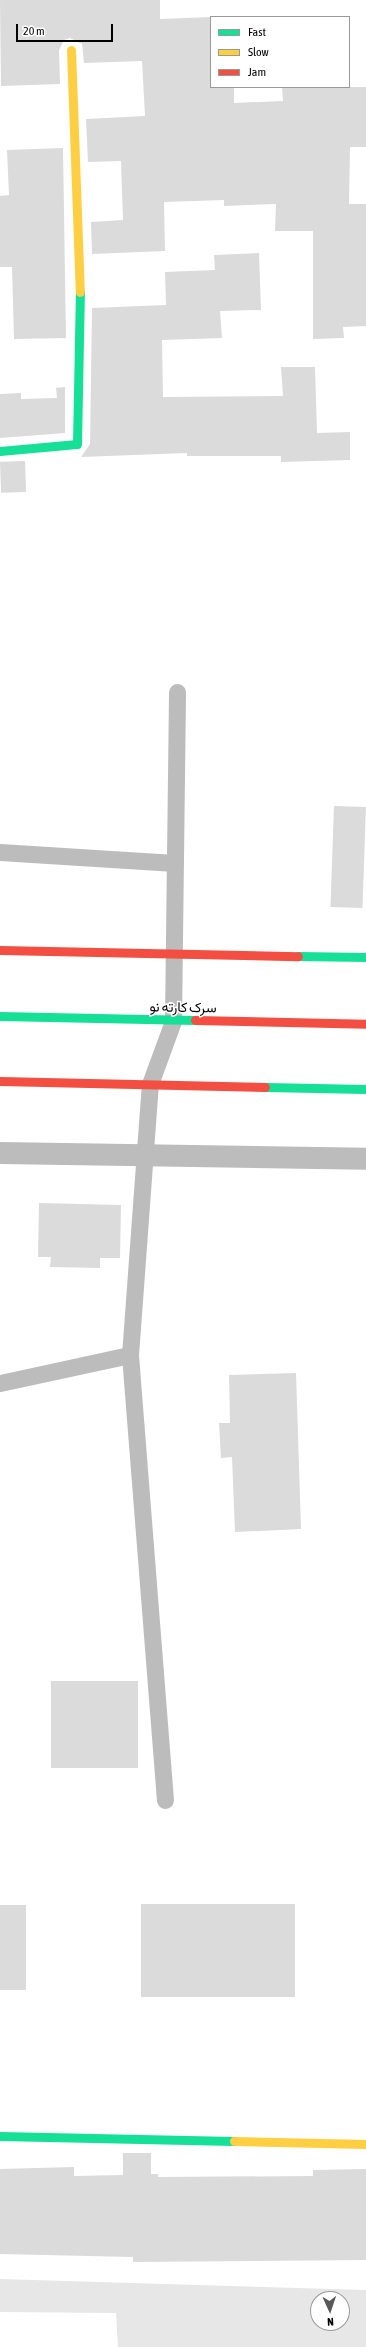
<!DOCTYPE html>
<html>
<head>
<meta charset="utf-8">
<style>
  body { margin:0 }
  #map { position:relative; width:366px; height:2347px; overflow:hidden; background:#fff; font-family:"Asap Condensed",Vazirmatn,sans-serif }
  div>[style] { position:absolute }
  .green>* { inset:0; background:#e7e7e7 }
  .building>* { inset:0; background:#dbdbdb; transform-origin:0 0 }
  .lane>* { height:17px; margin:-8.5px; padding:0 8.5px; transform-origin:8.5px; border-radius:8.5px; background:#bcbcbc }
  .street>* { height:22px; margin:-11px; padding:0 11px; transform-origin:11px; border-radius:11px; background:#bcbcbc }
  .fast>* { height:9px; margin:-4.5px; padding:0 4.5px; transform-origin:4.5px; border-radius:4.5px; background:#16e098 }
  .slow>* { height:9px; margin:-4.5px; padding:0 4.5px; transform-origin:4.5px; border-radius:4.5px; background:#ffcf43 }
  .jam>* { height:9px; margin:-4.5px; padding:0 4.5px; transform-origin:4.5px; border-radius:4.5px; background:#f24e42 }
  span { translate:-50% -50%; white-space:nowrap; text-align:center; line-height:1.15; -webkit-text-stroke:3px #fff; paint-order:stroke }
  .street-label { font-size:14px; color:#000 }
  .legend { position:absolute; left:210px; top:16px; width:140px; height:72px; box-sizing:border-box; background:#fff; border:1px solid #999; margin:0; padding:5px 7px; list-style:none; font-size:12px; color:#000 }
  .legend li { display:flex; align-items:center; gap:8px; height:20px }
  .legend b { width:20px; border:1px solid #999 }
  .north { position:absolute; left:310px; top:2291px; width:40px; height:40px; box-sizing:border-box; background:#fff; border:1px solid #999; border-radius:50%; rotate:177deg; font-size:11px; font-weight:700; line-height:16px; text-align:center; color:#000 }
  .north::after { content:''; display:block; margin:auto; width:14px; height:18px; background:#595959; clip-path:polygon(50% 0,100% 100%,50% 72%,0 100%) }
  .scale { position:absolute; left:16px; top:24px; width:97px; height:18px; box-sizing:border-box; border:2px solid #000; border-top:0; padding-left:5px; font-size:12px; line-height:14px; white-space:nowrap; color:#000; -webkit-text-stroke:3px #fff; paint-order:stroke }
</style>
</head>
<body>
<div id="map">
  <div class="green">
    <i style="clip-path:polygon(evenodd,0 2279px,366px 2290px,366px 2347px,118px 2347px,116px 2313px,0 2312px,0 2279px,318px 2299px,342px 2299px,342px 2323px,318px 2323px,318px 2299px)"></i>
  </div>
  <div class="building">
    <i style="clip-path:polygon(0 0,160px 0,160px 19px,211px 17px,211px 87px,234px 87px,234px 103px,283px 101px,282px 87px,366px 87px,366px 147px,350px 147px,349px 204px,366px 204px,366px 326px,343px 327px,344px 338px,313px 339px,313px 231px,275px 231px,276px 204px,224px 206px,224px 200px,164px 202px,165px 251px,92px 254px,91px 222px,123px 220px,121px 161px,88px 162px,86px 119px,145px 116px,142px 61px,84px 63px,82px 44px,70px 38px,64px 40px,59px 50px,60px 84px,1px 86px)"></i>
    <i style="clip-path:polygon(63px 148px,66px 338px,14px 339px,12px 267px,0 267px,0 196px,9px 195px,7px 150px)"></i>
    <i style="clip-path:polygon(259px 253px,261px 310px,220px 311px,222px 338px,162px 340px,163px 397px,283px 396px,281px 367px,315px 367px,317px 433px,350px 432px,350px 460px,281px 462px,281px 456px,187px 456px,187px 453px,81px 457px,90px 444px,92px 308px,166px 305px,165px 272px,215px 270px,214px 255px)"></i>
    <i style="clip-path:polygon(65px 387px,65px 433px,0 438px,0 394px,21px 393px,21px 399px,57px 398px,56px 388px)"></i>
    <i style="left:25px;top:461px;width:31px;height:25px;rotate:88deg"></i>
    <i style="left:334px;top:806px;width:32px;height:101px;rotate:2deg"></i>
    <i style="clip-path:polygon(39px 1203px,121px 1205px,120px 1258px,100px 1258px,100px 1268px,50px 1267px,51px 1257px,38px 1257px)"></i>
    <i style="clip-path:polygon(296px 1373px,301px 1529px,235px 1532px,232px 1457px,221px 1458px,219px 1423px,230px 1423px,229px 1375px)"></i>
    <i style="left:51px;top:1681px;width:87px;height:87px"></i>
    <i style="left:295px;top:1904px;width:93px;height:154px;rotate:90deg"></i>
    <i style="left:0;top:1905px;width:26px;height:85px"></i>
    <i style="clip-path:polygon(123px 2153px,151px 2153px,151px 2174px,158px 2174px,158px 2177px,313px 2176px,313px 2170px,366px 2169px,366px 2260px,133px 2262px,133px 2257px,0 2254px,0 2169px,74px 2167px,74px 2176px,123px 2175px)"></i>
  </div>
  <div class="lane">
    <i style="left:0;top:852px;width:175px;rotate:3.6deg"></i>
    <i style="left:0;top:1383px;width:133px;rotate:-12.2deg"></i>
    <i style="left:165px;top:1800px;width:446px;rotate:-94.5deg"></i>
    <i style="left:130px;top:1355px;width:272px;rotate:-85.8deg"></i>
    <i style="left:150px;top:1084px;width:67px;rotate:-69.9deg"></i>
    <i style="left:173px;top:1021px;width:329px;rotate:-89.3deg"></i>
  </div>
  <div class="street">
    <i style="left:0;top:1153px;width:366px;rotate:0.9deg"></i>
  </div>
  <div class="fast">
    <i style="left:0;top:451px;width:77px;rotate:-5.2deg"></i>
    <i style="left:77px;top:444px;width:152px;rotate:-88.9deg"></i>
    <i style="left:298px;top:956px;width:68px;rotate:0.8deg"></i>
    <i style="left:0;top:1016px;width:195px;rotate:1.2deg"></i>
    <i style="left:265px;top:1087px;width:101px;rotate:1.1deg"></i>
    <i style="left:0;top:2136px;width:234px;rotate:1.2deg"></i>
  </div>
  <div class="slow">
    <i style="left:71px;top:50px;width:242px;rotate:87.9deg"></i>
    <i style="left:234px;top:2141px;width:132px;rotate:1.3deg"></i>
  </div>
  <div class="jam">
    <i style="left:0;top:950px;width:298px;rotate:1.2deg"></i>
    <i style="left:195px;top:1020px;width:171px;rotate:1.3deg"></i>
    <i style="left:0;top:1081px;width:265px;rotate:1.3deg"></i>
  </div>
  <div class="street-label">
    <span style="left:183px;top:1007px;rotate:1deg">سرک کارته نو</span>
  </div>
  <ul class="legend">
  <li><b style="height:5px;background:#16e098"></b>Fast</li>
  <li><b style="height:5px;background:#ffcf43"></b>Slow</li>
  <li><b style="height:5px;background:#f24e42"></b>Jam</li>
  </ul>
  <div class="north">N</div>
  <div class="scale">20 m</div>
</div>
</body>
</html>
